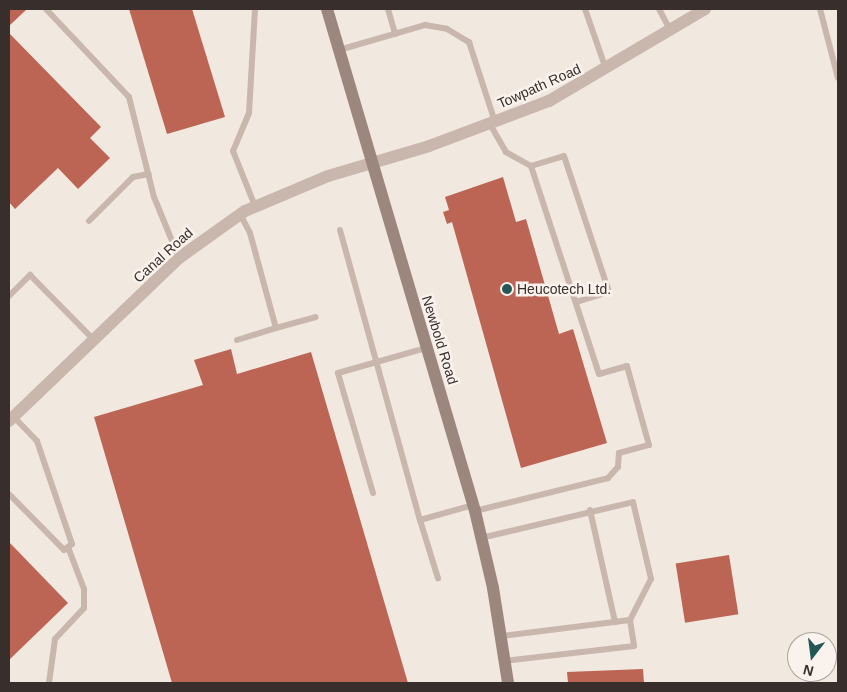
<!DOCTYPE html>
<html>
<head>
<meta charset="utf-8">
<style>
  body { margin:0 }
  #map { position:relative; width:847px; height:692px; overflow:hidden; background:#f1e8e0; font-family:Arial,sans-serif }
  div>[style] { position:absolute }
  .building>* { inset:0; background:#bc6554; transform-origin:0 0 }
  .lane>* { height:6px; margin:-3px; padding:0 3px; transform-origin:3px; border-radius:3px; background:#c9b7ad }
  .street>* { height:12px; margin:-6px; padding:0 6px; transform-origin:6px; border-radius:6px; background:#c9b7ad }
  .secondary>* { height:12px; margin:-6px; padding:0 6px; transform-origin:6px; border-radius:6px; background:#9c877e }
  .dots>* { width:14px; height:14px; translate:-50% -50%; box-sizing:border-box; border:2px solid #f9f2ed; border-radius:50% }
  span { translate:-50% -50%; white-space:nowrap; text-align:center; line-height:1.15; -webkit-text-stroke:5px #f9f2ed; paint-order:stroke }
  .street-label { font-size:14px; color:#382e2b }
  .poi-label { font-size:14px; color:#382e2b }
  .left { translate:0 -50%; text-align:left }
  .frame { position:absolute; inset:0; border:10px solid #382e2b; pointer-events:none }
  .north { position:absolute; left:787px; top:632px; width:50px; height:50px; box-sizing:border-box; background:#f9f2ed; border:1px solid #aca49f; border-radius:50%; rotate:195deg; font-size:14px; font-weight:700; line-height:20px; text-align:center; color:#382e2b }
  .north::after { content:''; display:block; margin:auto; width:18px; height:22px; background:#245655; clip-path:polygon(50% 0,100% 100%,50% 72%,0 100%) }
</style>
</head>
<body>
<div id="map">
  <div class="building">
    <i style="clip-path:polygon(9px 9px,27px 9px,9px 26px)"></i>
    <i style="clip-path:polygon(129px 9px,192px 9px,225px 117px,167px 134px)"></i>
    <i style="clip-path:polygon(9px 33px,101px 127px,90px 138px,110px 158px,78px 189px,58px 168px,15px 209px,9px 202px)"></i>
    <i style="clip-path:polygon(503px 177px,516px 222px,526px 219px,559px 334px,573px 329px,607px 443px,521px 468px,452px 222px,447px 224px,443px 212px,449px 210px,445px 197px)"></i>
    <i style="clip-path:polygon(231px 349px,237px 374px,311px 352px,408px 683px,172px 683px,94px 417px,203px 385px,194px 360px)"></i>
    <i style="clip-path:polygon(9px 542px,68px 603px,9px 660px)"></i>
    <i style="left:729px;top:555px;width:60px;height:54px;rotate:81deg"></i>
    <i style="clip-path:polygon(643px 669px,644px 683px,568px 683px,567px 672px)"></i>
  </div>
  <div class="lane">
    <i style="left:46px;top:9px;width:121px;rotate:46.7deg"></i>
    <i style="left:129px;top:97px;width:103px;rotate:76deg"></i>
    <i style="left:154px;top:197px;width:66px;rotate:67.7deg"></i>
    <i style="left:255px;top:9px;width:104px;rotate:93.3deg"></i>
    <i style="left:249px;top:113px;width:41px;rotate:112.8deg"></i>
    <i style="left:233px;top:151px;width:59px;rotate:68.2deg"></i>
    <i style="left:388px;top:9px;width:26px;rotate:74deg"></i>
    <i style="left:585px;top:9px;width:64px;rotate:70.7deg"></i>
    <i style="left:659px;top:9px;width:24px;rotate:62deg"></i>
    <i style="left:820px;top:9px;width:71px;rotate:75.4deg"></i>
    <i style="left:339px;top:50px;width:90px;rotate:-16.2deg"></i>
    <i style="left:425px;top:25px;width:22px;rotate:10deg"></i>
    <i style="left:447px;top:29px;width:26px;rotate:31deg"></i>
    <i style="left:469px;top:42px;width:84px;rotate:72deg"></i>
    <i style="left:531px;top:166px;width:34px;rotate:-17deg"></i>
    <i style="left:564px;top:156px;width:143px;rotate:71.7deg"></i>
    <i style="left:609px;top:292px;width:34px;rotate:163deg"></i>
    <i style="left:240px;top:214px;width:21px;rotate:62deg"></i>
    <i style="left:250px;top:233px;width:98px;rotate:74.7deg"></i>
    <i style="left:276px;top:328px;width:41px;rotate:-15.4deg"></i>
    <i style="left:89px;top:221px;width:62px;rotate:-45deg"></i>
    <i style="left:133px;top:177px;width:16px;rotate:-11deg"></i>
    <i style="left:340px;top:230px;width:301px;rotate:74.6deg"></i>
    <i style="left:420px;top:520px;width:55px;rotate:-15.8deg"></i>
    <i style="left:9px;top:296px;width:30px;rotate:-45deg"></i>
    <i style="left:30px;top:275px;width:91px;rotate:45.4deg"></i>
    <i style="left:237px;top:340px;width:41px;rotate:-17.1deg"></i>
    <i style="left:373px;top:493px;width:125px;rotate:-106.3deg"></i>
    <i style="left:338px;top:373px;width:91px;rotate:-15.9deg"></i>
    <i style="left:10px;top:495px;width:77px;rotate:45.5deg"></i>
    <i style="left:64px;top:550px;width:10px;rotate:-37deg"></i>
    <i style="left:72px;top:544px;width:109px;rotate:-108.8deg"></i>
    <i style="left:37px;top:441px;width:33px;rotate:-134deg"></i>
    <i style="left:590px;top:510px;width:115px;rotate:77.4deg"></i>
    <i style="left:475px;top:511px;width:137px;rotate:-13.9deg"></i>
    <i style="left:608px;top:478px;width:15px;rotate:-48deg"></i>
    <i style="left:618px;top:467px;width:14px;rotate:-86deg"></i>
    <i style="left:619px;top:453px;width:31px;rotate:-15deg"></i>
    <i style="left:649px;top:445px;width:82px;rotate:-105.6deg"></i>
    <i style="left:627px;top:366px;width:29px;rotate:164deg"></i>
    <i style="left:599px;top:374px;width:219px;rotate:-108.1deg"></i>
    <i style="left:531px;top:166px;width:29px;rotate:-151deg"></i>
    <i style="left:506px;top:152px;width:32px;rotate:-120deg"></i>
    <i style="left:420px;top:520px;width:61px;rotate:72.8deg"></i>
    <i style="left:481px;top:538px;width:156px;rotate:-13.3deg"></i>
    <i style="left:633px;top:502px;width:79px;rotate:76.8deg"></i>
    <i style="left:651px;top:579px;width:46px;rotate:117.1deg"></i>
    <i style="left:630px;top:620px;width:26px;rotate:81deg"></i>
    <i style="left:634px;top:646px;width:130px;rotate:173.4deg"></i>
    <i style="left:502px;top:636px;width:129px;rotate:-7.1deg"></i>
    <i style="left:49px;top:683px;width:44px;rotate:-82.2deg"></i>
    <i style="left:55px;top:639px;width:42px;rotate:-46.9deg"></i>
    <i style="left:84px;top:608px;width:19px;rotate:-90deg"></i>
    <i style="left:84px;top:589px;width:45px;rotate:-110.9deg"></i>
  </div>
  <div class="street">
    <i style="left:9px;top:421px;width:236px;rotate:-43.8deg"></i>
    <i style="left:179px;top:258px;width:81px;rotate:-35.5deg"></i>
    <i style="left:245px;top:211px;width:90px;rotate:-22.9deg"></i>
    <i style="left:328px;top:176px;width:105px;rotate:-16.5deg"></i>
    <i style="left:429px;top:146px;width:128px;rotate:-20.6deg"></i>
    <i style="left:549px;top:101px;width:181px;rotate:-30.5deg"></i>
  </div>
  <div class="secondary">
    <i style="left:327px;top:9px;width:523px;rotate:73.57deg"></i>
    <i style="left:475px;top:511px;width:79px;rotate:76.8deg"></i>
    <i style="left:493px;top:588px;width:96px;rotate:81deg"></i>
  </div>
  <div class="dots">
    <i style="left:507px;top:289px;background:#245655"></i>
  </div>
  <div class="street-label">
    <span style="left:539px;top:86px;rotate:-24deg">Towpath Road</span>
    <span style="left:163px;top:255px;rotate:-42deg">Canal Road</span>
    <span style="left:440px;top:340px;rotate:73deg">Newbold Road</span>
  </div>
  <div class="poi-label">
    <span class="left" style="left:517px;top:289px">Heucotech Ltd.</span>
  </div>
  <div class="frame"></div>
  <div class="north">N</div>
</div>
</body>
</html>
